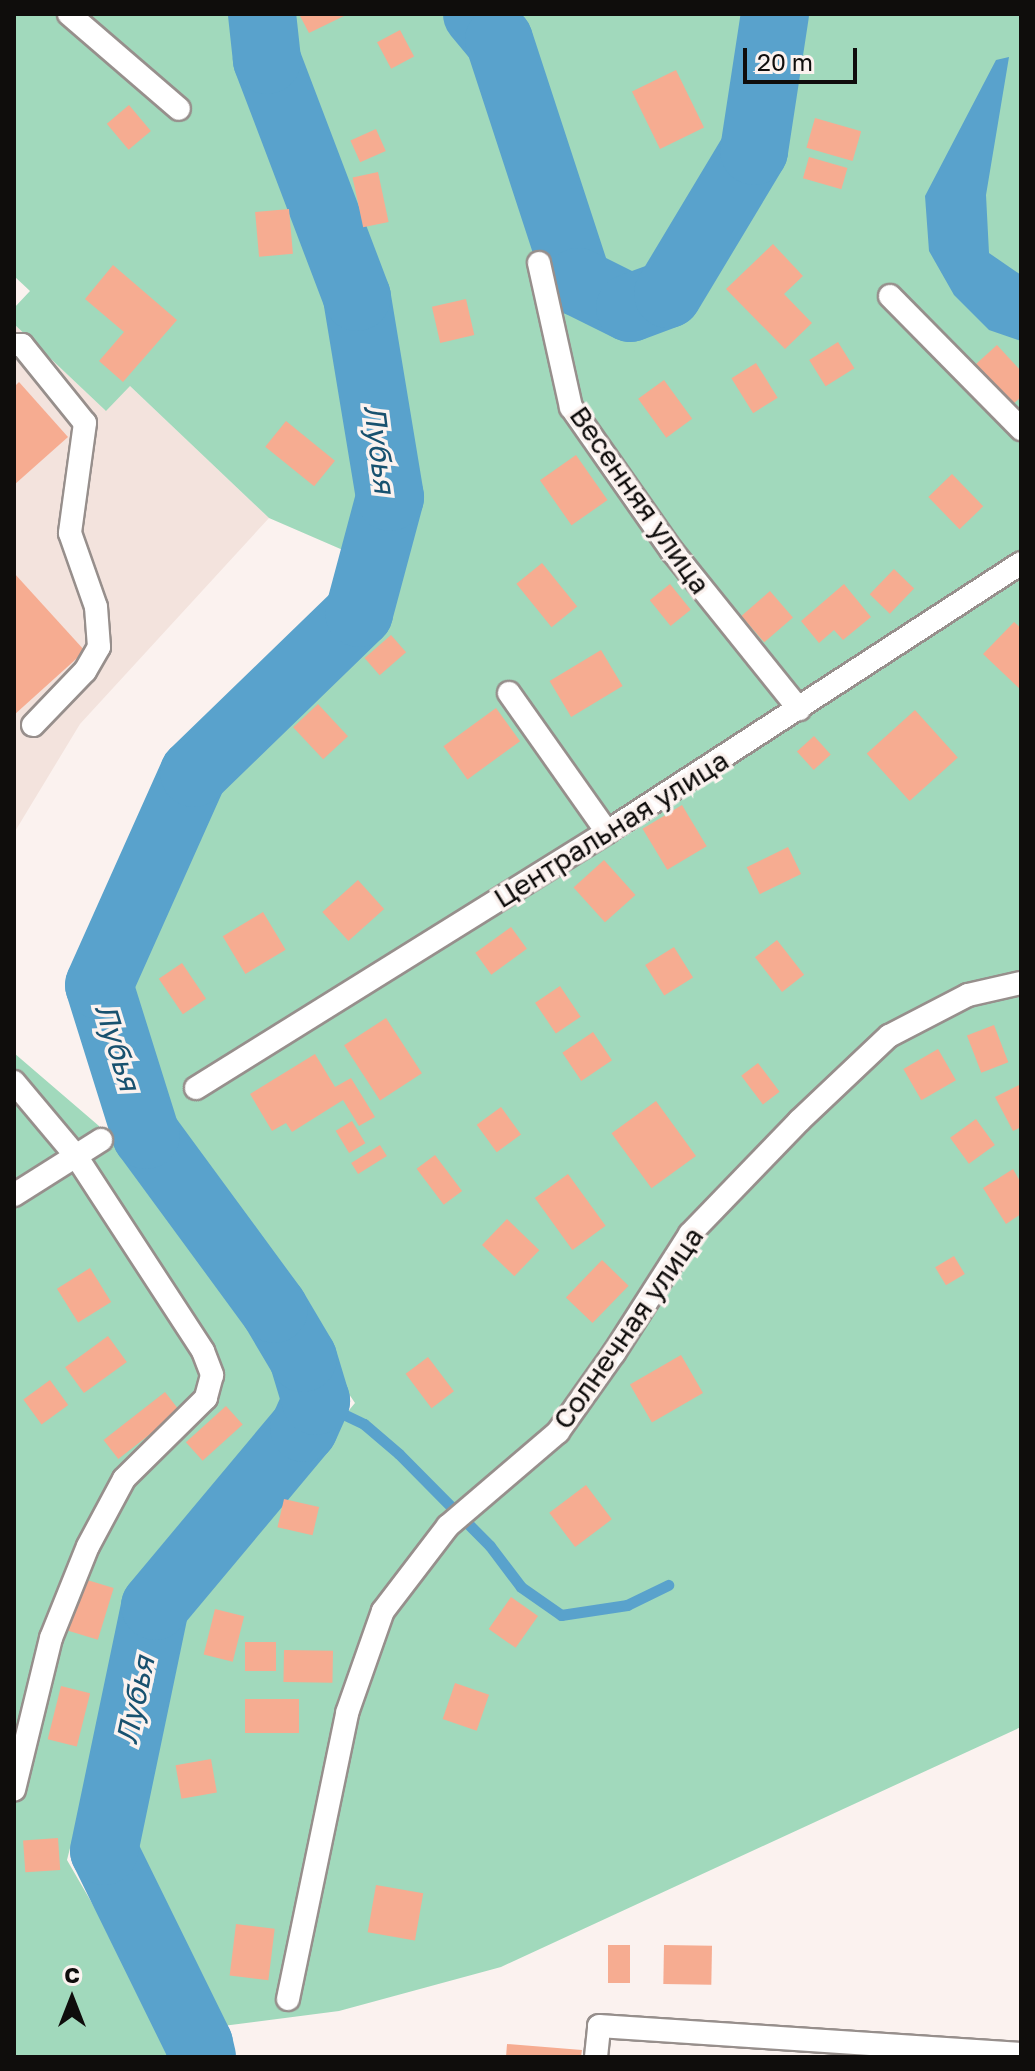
<!DOCTYPE html>
<html>
<head>
<meta charset="utf-8">
<style>
  body { margin:0 }
  #map { position:relative; width:1035px; height:2071px; overflow:hidden; background:#fbf2ef; font-family:"Golos Text",sans-serif }
  div>[style] { position:absolute }
  .built>* { inset:0; background:#f3e3dd }
  .green>* { inset:0; background:#a1d9bc }
  .water>* { inset:0; background:#59a2cc }
  .stream>* { height:11px; margin:-5.5px; padding:0 5.5px; transform-origin:5.5px; border-radius:5.5px; background:#59a2cc }
  .river>* { height:68px; margin:-34px; padding:0 34px; transform-origin:34px; border-radius:34px; background:#59a2cc }
  .building>* { inset:0; background:#f6ac91; transform-origin:0 0 }
  .roads { filter:drop-shadow(2px 0 #978f8c) drop-shadow(-2px 0 #978f8c) drop-shadow(0 2px #978f8c) drop-shadow(0 -2px #978f8c) }
  .service>* { height:22px; margin:-11px; padding:0 11px; transform-origin:11px; border-radius:11px; background:#fff }
  span { translate:-50% -50%; white-space:nowrap; text-align:center; line-height:1.15; -webkit-text-stroke:7px #fbf2ef; paint-order:stroke }
  .street-label { font-size:28px; color:#0f0d0c }
  .water-label { font-size:30px; color:#18516f; font-style:italic }
  .frame { position:absolute; inset:0; border:16px solid #0f0d0c; pointer-events:none }
  .north { position:absolute; left:32px; top:1959px; width:80px; height:80px; -webkit-text-stroke:6px #fbf2ef; paint-order:stroke; rotate:0deg; font-size:22px; font-weight:700; line-height:32px; text-align:center; color:#0f0d0c }
  .north::after { content:''; display:block; margin:auto; width:28px; height:36px; background:#0f0d0c; clip-path:polygon(50% 0,100% 100%,50% 72%,0 100%) }
  .scale { position:absolute; left:743px; top:48px; width:114px; height:36px; box-sizing:border-box; border:4px solid #0f0d0c; border-top:0; padding-left:10px; font-size:24px; line-height:28px; white-space:nowrap; color:#0f0d0c; -webkit-text-stroke:6px #fbf2ef; paint-order:stroke }
</style>
</head>
<body>
<div id="map">
  <div class="built">
    <i style="clip-path:polygon(14px 324px,105px 410px,129px 385px,269px 518px,80px 724px,14px 833px)"></i>
  </div>
  <div class="green">
    <i style="clip-path:polygon(14px 14px,1021px 14px,1021px 1727px,501px 1967px,339px 2011px,215px 2027px,138px 1848px,169px 1626px,355px 1403px,174px 1134px,123px 983px,208px 784px,375px 633px,389px 570px,269px 518px,130px 386px,106px 411px,14px 324px,14px 308px,30px 291px,14px 276px)"></i>
    <i style="clip-path:polygon(14px 1053px,99px 1126px,255px 1319px,288px 1403px,135px 1590px,67px 1860px,181px 2057px,14px 2057px)"></i>
  </div>
  <div class="water">
    <i style="clip-path:polygon(1009px 57px,986px 195px,989px 253px,1021px 275px,1021px 341px,989px 330px,954px 295px,929px 251px,925px 196px,996px 60px)"></i>
  </div>
  <div class="stream">
    <i style="left:316px;top:1401px;width:53px;rotate:25.6deg"></i>
    <i style="left:364px;top:1424px;width:46px;rotate:40.6deg"></i>
    <i style="left:399px;top:1454px;width:129px;rotate:45.3deg"></i>
    <i style="left:490px;top:1546px;width:51px;rotate:52.9deg"></i>
    <i style="left:521px;top:1587px;width:49px;rotate:35deg"></i>
    <i style="left:561px;top:1615px;width:67px;rotate:-8.6deg"></i>
    <i style="left:627px;top:1605px;width:46px;rotate:-26deg"></i>
  </div>
  <div class="river">
    <i style="left:477px;top:14px;width:34px;rotate:50deg"></i>
    <i style="left:499px;top:40px;width:255px;rotate:71.9deg"></i>
    <i style="left:578px;top:282px;width:58px;rotate:26.6deg"></i>
    <i style="left:630px;top:308px;width:40px;rotate:-20.2deg"></i>
    <i style="left:668px;top:294px;width:167px;rotate:-59deg"></i>
    <i style="left:754px;top:151px;width:139px;rotate:-81.3deg"></i>
    <i style="left:202px;top:2057px;width:13px;rotate:-103deg"></i>
    <i style="left:199px;top:2044px;width:215px;rotate:-116.2deg"></i>
    <i style="left:104px;top:1851px;width:250px;rotate:-78.2deg"></i>
    <i style="left:155px;top:1606px;width:232px;rotate:-50.1deg"></i>
    <i style="left:304px;top:1428px;width:30px;rotate:-66deg"></i>
    <i style="left:316px;top:1401px;width:45px;rotate:-106.8deg"></i>
    <i style="left:303px;top:1358px;width:57px;rotate:-120.6deg"></i>
    <i style="left:274px;top:1309px;width:216px;rotate:-126.3deg"></i>
    <i style="left:146px;top:1135px;width:157px;rotate:-107.4deg"></i>
    <i style="left:99px;top:985px;width:232px;rotate:-65.9deg"></i>
    <i style="left:194px;top:773px;width:230px;rotate:-44.1deg"></i>
    <i style="left:359px;top:613px;width:120px;rotate:-75deg"></i>
    <i style="left:390px;top:497px;width:203px;rotate:-99.4deg"></i>
    <i style="left:357px;top:297px;width:254px;rotate:-110.8deg"></i>
    <i style="left:267px;top:60px;width:46px;rotate:-96.2deg"></i>
  </div>
  <div class="building">
    <i style="clip-path:polygon(299px 14px,343px 14px,344px 16px,309px 33px)"></i>
    <i style="left:400px;top:30px;width:30px;height:26px;rotate:62deg"></i>
    <i style="left:676px;top:70px;width:64px;height:49px;rotate:64deg"></i>
    <i style="left:129px;top:105px;width:34px;height:29px;rotate:50deg"></i>
    <i style="left:815px;top:118px;width:48px;height:31px;rotate:16deg"></i>
    <i style="left:376px;top:129px;width:24px;height:28px;rotate:66deg"></i>
    <i style="left:809px;top:157px;width:40px;height:22px;rotate:16deg"></i>
    <i style="left:378px;top:172px;width:51px;height:26px;rotate:78deg"></i>
    <i style="left:289px;top:209px;width:45px;height:34px;rotate:85deg"></i>
    <i style="clip-path:polygon(773px 244px,803px 276px,784px 294px,812px 323px,785px 349px,726px 289px)"></i>
    <i style="clip-path:polygon(113px 265px,177px 320px,123px 382px,99px 361px,124px 332px,85px 299px)"></i>
    <i style="left:466px;top:299px;width:37px;height:35px;rotate:77deg"></i>
    <i style="left:838px;top:342px;width:31px;height:34px;rotate:58deg"></i>
    <i style="clip-path:polygon(997px 345px,1021px 371px,1021px 397px,1013px 404px,976px 364px)"></i>
    <i style="left:756px;top:363px;width:41px;height:29px;rotate:58deg"></i>
    <i style="left:664px;top:380px;width:48px;height:32px;rotate:54deg"></i>
    <i style="clip-path:polygon(19px 382px,68px 437px,14px 485px,14px 387px)"></i>
    <i style="left:286px;top:421px;width:63px;height:33px;rotate:39deg"></i>
    <i style="left:576px;top:455px;width:55px;height:44px;rotate:55deg"></i>
    <i style="left:952px;top:474px;width:45px;height:33px;rotate:46deg"></i>
    <i style="left:542px;top:563px;width:56px;height:33px;rotate:51deg"></i>
    <i style="left:894px;top:569px;width:28px;height:35px;rotate:44deg"></i>
    <i style="clip-path:polygon(14px 573px,85px 651px,14px 715px)"></i>
    <i style="left:670px;top:584px;width:33px;height:26px;rotate:51deg"></i>
    <i style="clip-path:polygon(844px 584px,871px 617px,843px 640px,834px 630px,819px 643px,801px 621px)"></i>
    <i style="left:770px;top:591px;width:35px;height:38px;rotate:49deg"></i>
    <i style="clip-path:polygon(1014px 622px,1021px 628px,1021px 690px,983px 654px)"></i>
    <i style="left:391px;top:635px;width:23px;height:35px;rotate:49deg"></i>
    <i style="left:601px;top:650px;width:42px;height:60px;rotate:59deg"></i>
    <i style="left:318px;top:704px;width:44px;height:34px;rotate:47deg"></i>
    <i style="left:496px;top:708px;width:41px;height:65px;rotate:54deg"></i>
    <i style="left:915px;top:710px;width:64px;height:65px;rotate:48deg"></i>
    <i style="left:814px;top:736px;width:25px;height:23px;rotate:48deg"></i>
    <i style="left:682px;top:805px;width:48px;height:46px;rotate:59deg"></i>
    <i style="left:788px;top:847px;width:30px;height:46px;rotate:64deg"></i>
    <i style="left:604px;top:860px;width:47px;height:41px;rotate:48deg"></i>
    <i style="left:358px;top:880px;width:39px;height:48px;rotate:48deg"></i>
    <i style="left:263px;top:912px;width:44px;height:47px;rotate:59deg"></i>
    <i style="left:511px;top:927px;width:27px;height:44px;rotate:54deg"></i>
    <i style="left:777px;top:940px;width:44px;height:28px;rotate:52deg"></i>
    <i style="left:674px;top:947px;width:36px;height:34px;rotate:58deg"></i>
    <i style="left:182px;top:963px;width:43px;height:28px;rotate:56deg"></i>
    <i style="left:560px;top:986px;width:37px;height:30px;rotate:56deg"></i>
    <i style="left:386px;top:1018px;width:66px;height:50px;rotate:57deg"></i>
    <i style="left:994px;top:1025px;width:40px;height:29px;rotate:69deg"></i>
    <i style="left:593px;top:1032px;width:34px;height:37px;rotate:56deg"></i>
    <i style="left:938px;top:1049px;width:36px;height:40px;rotate:60deg"></i>
    <i style="clip-path:polygon(315px 1054px,335px 1087px,351px 1078px,375px 1117px,359px 1126px,343px 1100px,292px 1132px,286px 1123px,272px 1131px,250px 1094px)"></i>
    <i style="left:758px;top:1063px;width:36px;height:21px;rotate:53deg"></i>
    <i style="clip-path:polygon(1021px 1084px,1021px 1127px,1013px 1131px,995px 1097px)"></i>
    <i style="left:656px;top:1101px;width:68px;height:55px;rotate:54deg"></i>
    <i style="left:501px;top:1107px;width:34px;height:30px;rotate:54deg"></i>
    <i style="left:976px;top:1119px;width:32px;height:32px;rotate:54deg"></i>
    <i style="left:352px;top:1121px;width:26px;height:19px;rotate:59deg"></i>
    <i style="left:380px;top:1145px;width:13px;height:34px;rotate:58deg"></i>
    <i style="left:435px;top:1155px;width:45px;height:23px;rotate:53deg"></i>
    <i style="clip-path:polygon(1013px 1169px,1021px 1183px,1021px 1214px,1006px 1224px,983px 1188px)"></i>
    <i style="left:568px;top:1174px;width:64px;height:41px;rotate:54deg"></i>
    <i style="left:507px;top:1219px;width:45px;height:36px;rotate:44deg"></i>
    <i style="left:954px;top:1256px;width:21px;height:22px;rotate:59deg"></i>
    <i style="left:602px;top:1260px;width:37px;height:52px;rotate:44deg"></i>
    <i style="left:90px;top:1268px;width:40px;height:39px;rotate:58deg"></i>
    <i style="left:108px;top:1336px;width:32px;height:53px;rotate:54deg"></i>
    <i style="left:681px;top:1355px;width:44px;height:59px;rotate:60deg"></i>
    <i style="left:428px;top:1357px;width:43px;height:28px;rotate:53deg"></i>
    <i style="left:50px;top:1380px;width:31px;height:33px;rotate:54deg"></i>
    <i style="left:165px;top:1392px;width:24px;height:78px;rotate:52deg"></i>
    <i style="left:226px;top:1406px;width:25px;height:54px;rotate:48deg"></i>
    <i style="left:586px;top:1485px;width:43px;height:46px;rotate:53deg"></i>
    <i style="left:284px;top:1499px;width:36px;height:29px;rotate:13deg"></i>
    <i style="left:84px;top:1579px;width:31px;height:54px;rotate:17deg"></i>
    <i style="left:511px;top:1597px;width:33px;height:39px;rotate:35deg"></i>
    <i style="left:215px;top:1609px;width:30px;height:47px;rotate:14deg"></i>
    <i style="left:276px;top:1642px;width:29px;height:31px;rotate:90deg"></i>
    <i style="left:284px;top:1650px;width:49px;height:32px;rotate:1deg"></i>
    <i style="left:455px;top:1683px;width:36px;height:38px;rotate:19deg"></i>
    <i style="left:61px;top:1686px;width:30px;height:55px;rotate:14deg"></i>
    <i style="left:245px;top:1699px;width:54px;height:34px"></i>
    <i style="left:211px;top:1759px;width:34px;height:36px;rotate:80deg"></i>
    <i style="left:58px;top:1838px;width:32px;height:35px;rotate:86deg"></i>
    <i style="left:376px;top:1885px;width:48px;height:48px;rotate:10deg"></i>
    <i style="left:236px;top:1924px;width:39px;height:52px;rotate:7deg"></i>
    <i style="left:608px;top:1945px;width:22px;height:38px"></i>
    <i style="left:664px;top:1945px;width:48px;height:39px;rotate:1deg"></i>
    <i style="clip-path:polygon(507px 2044px,582px 2050px,581px 2057px,506px 2057px)"></i>
  </div>
  <div class="roads">
    <div class="service">
      <i style="left:69px;top:14px;width:145px;rotate:40.8deg"></i>
      <i style="left:539px;top:263px;width:148px;rotate:77.5deg"></i>
      <i style="left:571px;top:407px;width:176px;rotate:55deg"></i>
      <i style="left:672px;top:551px;width:203px;rotate:51.2deg"></i>
      <i style="left:890px;top:296px;width:187px;rotate:45.4deg"></i>
      <i style="left:14px;top:345px;width:8px"></i>
      <i style="left:22px;top:345px;width:100px;rotate:51.1deg"></i>
      <i style="left:85px;top:423px;width:111px;rotate:97.8deg"></i>
      <i style="left:70px;top:533px;width:78px;rotate:70.6deg"></i>
      <i style="left:96px;top:607px;width:40px;rotate:85.7deg"></i>
      <i style="left:99px;top:647px;width:28px;rotate:120deg"></i>
      <i style="left:85px;top:671px;width:75px;rotate:133.9deg"></i>
      <i style="left:509px;top:693px;width:170px;rotate:54.8deg"></i>
      <i style="left:14px;top:1082px;width:97px;rotate:50deg"></i>
      <i style="left:76px;top:1156px;width:233px;rotate:56.9deg"></i>
      <i style="left:203px;top:1351px;width:26px;rotate:69deg"></i>
      <i style="left:212px;top:1375px;width:24px;rotate:105deg"></i>
      <i style="left:206px;top:1398px;width:115px;rotate:135.4deg"></i>
      <i style="left:124px;top:1479px;width:76px;rotate:118.2deg"></i>
      <i style="left:88px;top:1546px;width:99px;rotate:111.9deg"></i>
      <i style="left:51px;top:1638px;width:156px;rotate:103.7deg"></i>
      <i style="left:196px;top:1088px;width:484px;rotate:-31.9deg"></i>
      <i style="left:607px;top:832px;width:494px;rotate:-33deg"></i>
      <i style="left:14px;top:1195px;width:103px;rotate:-32.3deg"></i>
      <i style="left:288px;top:1999px;width:292px;rotate:-78.3deg"></i>
      <i style="left:347px;top:1713px;width:108px;rotate:-70.6deg"></i>
      <i style="left:383px;top:1611px;width:107px;rotate:-52.6deg"></i>
      <i style="left:448px;top:1526px;width:145px;rotate:-40.5deg"></i>
      <i style="left:558px;top:1432px;width:97px;rotate:-54.7deg"></i>
      <i style="left:614px;top:1353px;width:141px;rotate:-57.4deg"></i>
      <i style="left:690px;top:1234px;width:157px;rotate:-46deg"></i>
      <i style="left:799px;top:1121px;width:124px;rotate:-43.4deg"></i>
      <i style="left:889px;top:1036px;width:89px;rotate:-27.4deg"></i>
      <i style="left:968px;top:995px;width:54px;rotate:-12.8deg"></i>
      <i style="left:596px;top:2057px;width:31px;rotate:-84deg"></i>
      <i style="left:599px;top:2026px;width:423px;rotate:3.8deg"></i>
    </div>
  </div>
  <div class="street-label">
    <span style="left:640px;top:500px;rotate:55deg">Весенняя улица</span>
    <span style="left:611px;top:829px;rotate:-32deg">Центральная улица</span>
    <span style="left:628px;top:1328px;rotate:-55deg">Солнечная улица</span>
  </div>
  <div class="water-label">
    <span style="left:380px;top:449px;rotate:83deg">Лубья</span>
    <span style="left:118px;top:1047px;rotate:73deg">Лубья</span>
    <span style="left:135px;top:1700px;rotate:-78deg">Лубья</span>
  </div>
  <div class="frame"></div>
  <div class="north">С</div>
  <div class="scale">20 m</div>
</div>
</body>
</html>
